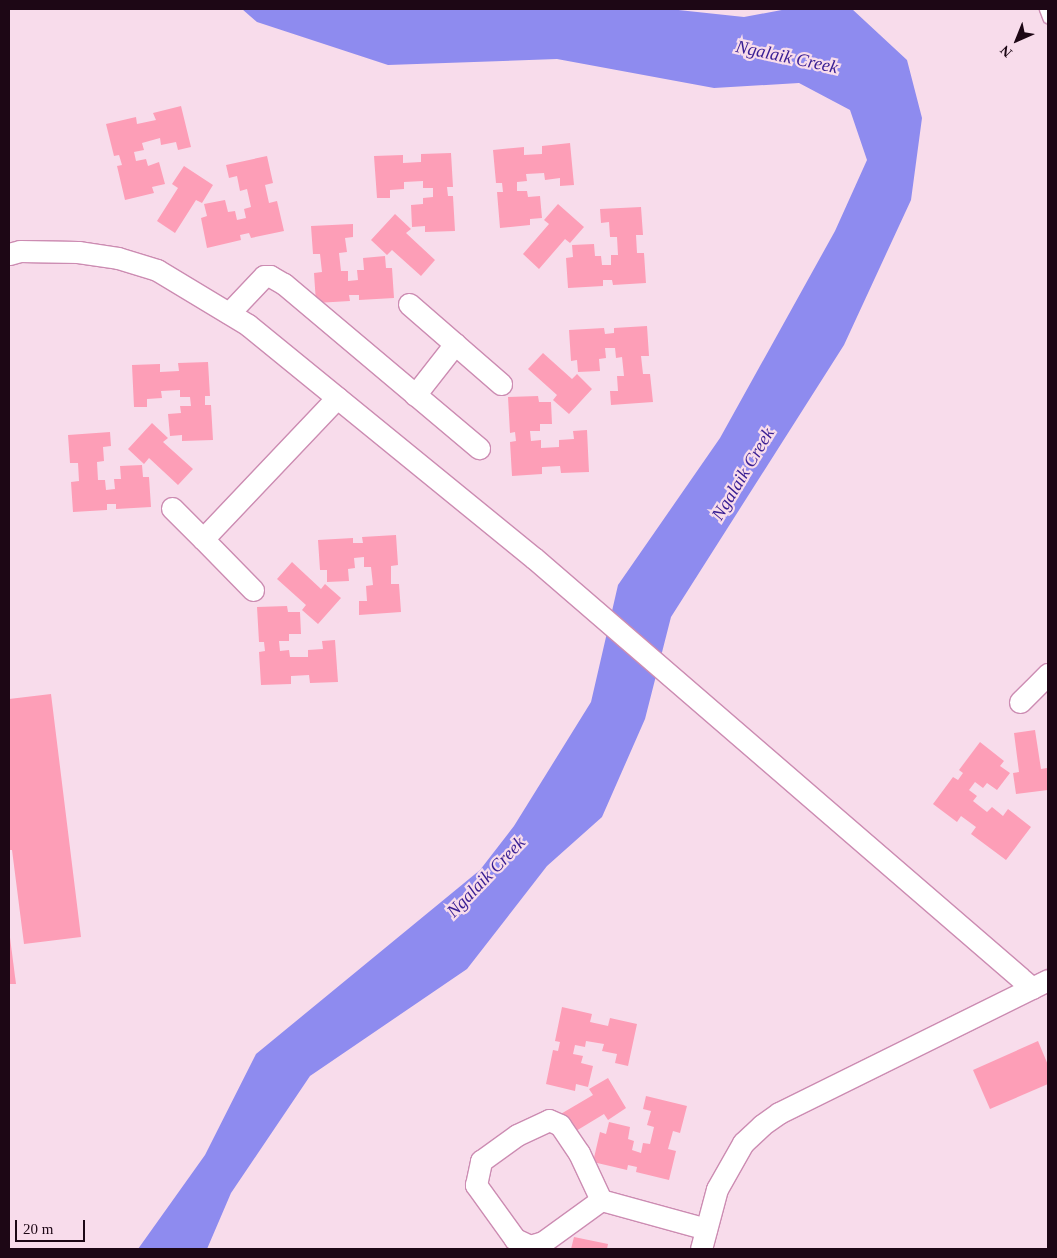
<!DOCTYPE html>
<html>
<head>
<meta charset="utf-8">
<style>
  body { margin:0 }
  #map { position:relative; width:1057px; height:1258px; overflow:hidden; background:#f8dceb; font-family:"Times New Roman",serif }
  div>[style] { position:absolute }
  .water>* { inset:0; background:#8e8bef }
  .building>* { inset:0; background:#fd9eb7 }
  .roads { filter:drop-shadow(1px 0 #cc8cb2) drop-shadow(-1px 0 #cc8cb2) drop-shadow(0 1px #cc8cb2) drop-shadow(0 -1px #cc8cb2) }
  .lane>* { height:11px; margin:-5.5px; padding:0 5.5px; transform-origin:5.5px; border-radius:5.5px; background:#fff }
  .street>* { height:21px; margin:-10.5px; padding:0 10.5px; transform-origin:10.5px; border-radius:10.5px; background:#fff }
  span { translate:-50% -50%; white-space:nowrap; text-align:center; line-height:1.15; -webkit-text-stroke:4.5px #f8dceb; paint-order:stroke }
  .water-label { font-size:18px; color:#381e93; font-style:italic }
  .frame { position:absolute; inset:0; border:10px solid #1d0715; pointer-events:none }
  .north { position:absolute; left:992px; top:15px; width:50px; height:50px; -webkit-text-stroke:4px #f8dceb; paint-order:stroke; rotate:224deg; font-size:14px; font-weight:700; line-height:20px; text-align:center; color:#1d0715 }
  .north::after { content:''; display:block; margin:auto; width:18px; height:22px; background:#1d0715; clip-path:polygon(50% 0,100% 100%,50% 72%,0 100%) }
  .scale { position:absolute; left:15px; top:1220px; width:70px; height:22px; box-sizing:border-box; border:2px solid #1d0715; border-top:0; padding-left:6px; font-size:15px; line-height:18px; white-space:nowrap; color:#1d0715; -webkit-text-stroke:4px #f8dceb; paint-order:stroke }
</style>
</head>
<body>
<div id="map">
  <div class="water">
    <i style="clip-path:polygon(242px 9px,669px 9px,744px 17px,787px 9px,852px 9px,907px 60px,922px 118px,911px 200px,844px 345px,671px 617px,645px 719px,602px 817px,547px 866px,467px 969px,310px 1076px,231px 1193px,207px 1249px,138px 1249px,205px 1155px,256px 1054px,480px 870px,514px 826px,591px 702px,618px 585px,720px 438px,835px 231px,867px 160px,850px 110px,799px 83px,714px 88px,557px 59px,388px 65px,257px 22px)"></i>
  </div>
  <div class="building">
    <i style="clip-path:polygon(181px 106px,191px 147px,178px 150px,176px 142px,161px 145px,160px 138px,142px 143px,144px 150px,134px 152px,136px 161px,146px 159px,148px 166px,159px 162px,165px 184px,152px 187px,154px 193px,125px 200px,117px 166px,122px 165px,119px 155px,114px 156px,106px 124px,136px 117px,137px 124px,156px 120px,153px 113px)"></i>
    <i style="clip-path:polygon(570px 143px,574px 185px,560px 186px,560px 178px,545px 180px,544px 173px,526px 174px,527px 181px,517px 182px,517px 191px,527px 191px,528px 197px,540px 196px,542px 218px,530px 219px,530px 225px,500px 228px,497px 192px,503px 192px,502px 183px,496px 183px,493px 150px,524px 147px,524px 155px,542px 154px,542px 146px)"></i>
    <i style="clip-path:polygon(451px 153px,453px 187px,447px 187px,448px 196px,453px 196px,455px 231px,425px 232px,425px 226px,412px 227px,411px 205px,423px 204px,423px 198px,433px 197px,433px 188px,423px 188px,423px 181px,404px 182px,404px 189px,390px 190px,390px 198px,377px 198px,374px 156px,403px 155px,403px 163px,421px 162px,421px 154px)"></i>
    <i style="clip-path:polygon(267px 156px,273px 183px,265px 185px,269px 203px,277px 201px,284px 231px,251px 238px,249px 233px,240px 235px,241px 240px,207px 248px,201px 218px,207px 216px,204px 204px,225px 200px,228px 212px,235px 211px,237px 220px,246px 218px,244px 209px,251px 207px,247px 189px,240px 191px,237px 176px,229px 178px,226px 165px)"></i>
    <i style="clip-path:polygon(184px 166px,213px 185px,202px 203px,196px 200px,175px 233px,157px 221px,178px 188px,172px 184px)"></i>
    <i style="clip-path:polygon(558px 204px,584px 227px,570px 243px,565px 239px,539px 269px,523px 254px,549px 224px,544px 220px)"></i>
    <i style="clip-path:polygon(641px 207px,643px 235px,636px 235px,637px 253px,644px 253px,646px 283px,613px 285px,612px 280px,603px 280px,603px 286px,568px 288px,566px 258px,573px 257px,572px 245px,594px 244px,595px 256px,601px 256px,602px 265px,611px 265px,611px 255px,618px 255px,617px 237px,610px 237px,609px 222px,601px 223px,600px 209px)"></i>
    <i style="clip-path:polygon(395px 214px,411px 229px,406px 233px,435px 260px,421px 276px,392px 250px,387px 255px,371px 240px)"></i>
    <i style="clip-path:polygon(353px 224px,353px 237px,345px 238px,347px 252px,339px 253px,341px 271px,348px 271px,348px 281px,358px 280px,357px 270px,364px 270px,363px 258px,385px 256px,386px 268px,392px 268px,394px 298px,359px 300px,359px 295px,349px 295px,350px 301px,316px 303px,314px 273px,322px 272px,320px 254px,313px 254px,311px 226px)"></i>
    <i style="clip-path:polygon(647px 326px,649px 356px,641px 356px,643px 374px,650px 374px,653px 402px,611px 405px,610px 391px,618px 391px,617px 376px,624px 376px,622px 357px,616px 358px,615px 348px,605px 348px,606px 358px,599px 359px,600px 371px,578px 372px,577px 360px,571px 361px,569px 330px,604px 328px,605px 334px,614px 333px,614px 328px)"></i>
    <i style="clip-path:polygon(543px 353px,572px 379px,577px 374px,592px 389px,569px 414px,553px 400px,557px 395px,528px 369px)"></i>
    <i style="clip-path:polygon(208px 362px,210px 396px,205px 396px,205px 405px,211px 405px,213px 440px,182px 441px,182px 435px,170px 436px,168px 414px,181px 413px,180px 406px,191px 406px,190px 397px,180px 397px,180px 390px,161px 391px,162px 398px,147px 399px,147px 407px,134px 407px,132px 365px,160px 364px,160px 372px,179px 371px,178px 363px)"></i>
    <i style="clip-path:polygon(538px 396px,539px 402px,551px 402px,552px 424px,540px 424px,540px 431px,530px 431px,531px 441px,541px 440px,541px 448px,559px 447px,559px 440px,574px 439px,573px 431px,587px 430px,589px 472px,561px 473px,560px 466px,542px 467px,542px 474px,512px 476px,510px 442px,516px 441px,515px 432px,510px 433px,508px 397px)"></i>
    <i style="clip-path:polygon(152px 423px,168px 438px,163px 442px,193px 469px,178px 485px,149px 458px,144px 464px,128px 449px)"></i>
    <i style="clip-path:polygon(110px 432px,111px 446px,103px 447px,104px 461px,97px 462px,98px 480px,105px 480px,106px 490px,115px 489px,114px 479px,121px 479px,120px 466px,142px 465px,143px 477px,149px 477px,151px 507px,116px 509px,116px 504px,107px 504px,107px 510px,73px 512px,71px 482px,79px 481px,78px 463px,70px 463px,68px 435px)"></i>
    <i style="clip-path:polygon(396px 535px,398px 565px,391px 566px,391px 584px,399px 584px,401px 612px,359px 615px,359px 601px,367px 601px,366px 586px,373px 585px,371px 567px,364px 567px,364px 557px,354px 558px,355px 568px,348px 569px,349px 581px,327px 582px,327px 570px,320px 570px,318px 540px,353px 538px,353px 543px,363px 543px,362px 537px)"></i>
    <i style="clip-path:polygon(292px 562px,321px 589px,325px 584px,341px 598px,318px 624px,302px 610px,306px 605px,277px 579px)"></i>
    <i style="clip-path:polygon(287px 606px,288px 612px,300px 612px,301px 634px,289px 634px,289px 641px,279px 641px,280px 651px,289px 650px,290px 657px,308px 657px,308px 650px,323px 649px,322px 641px,335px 640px,338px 682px,310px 683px,309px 675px,291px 676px,291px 684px,261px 685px,259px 652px,265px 651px,264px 642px,259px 642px,257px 607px)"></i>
    <i style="clip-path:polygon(51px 694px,81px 937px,24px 944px,12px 850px,9px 850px,9px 699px)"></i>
    <i style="clip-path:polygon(1035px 730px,1041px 769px,1047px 768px,1048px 790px,1016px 794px,1013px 773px,1019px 772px,1014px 733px)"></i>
    <i style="clip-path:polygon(980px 742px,1004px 761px,1000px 766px,1010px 773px,997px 790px,987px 783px,983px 788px,975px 782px,969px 790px,977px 796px,973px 801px,987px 812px,992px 807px,1003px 816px,1008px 809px,1031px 827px,1006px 860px,971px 834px,976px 827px,961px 816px,957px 822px,933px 804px,953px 777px,958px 780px,963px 773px,959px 770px)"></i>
    <i style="clip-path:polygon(9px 930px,16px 984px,9px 984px)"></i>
    <i style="clip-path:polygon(562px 1007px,592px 1014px,590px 1022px,608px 1026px,610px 1018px,637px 1024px,628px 1066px,615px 1063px,617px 1054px,602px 1051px,604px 1044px,586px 1041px,585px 1047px,575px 1045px,573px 1054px,583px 1056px,581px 1063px,593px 1066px,588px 1087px,576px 1084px,575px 1091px,546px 1084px,553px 1050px,558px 1051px,560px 1042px,555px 1041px)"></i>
    <i style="clip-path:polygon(1038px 1041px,1048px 1065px,1048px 1084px,990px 1109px,973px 1070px)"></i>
    <i style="clip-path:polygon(608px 1078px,626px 1108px,608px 1120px,604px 1114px,571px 1134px,559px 1115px,593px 1095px,589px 1089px)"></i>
    <i style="clip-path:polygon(646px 1096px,687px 1106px,680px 1133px,673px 1131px,668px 1149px,676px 1151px,669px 1180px,636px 1172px,637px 1167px,628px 1165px,627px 1170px,593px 1162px,600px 1132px,606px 1134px,609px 1122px,630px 1127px,628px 1139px,634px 1141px,632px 1150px,641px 1153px,643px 1143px,650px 1144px,654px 1127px,647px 1125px,651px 1111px,643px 1109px)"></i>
    <i style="clip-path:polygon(574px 1237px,608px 1244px,607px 1249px,571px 1249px)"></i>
  </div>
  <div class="roads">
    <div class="lane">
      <i style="left:1045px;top:9px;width:9px;rotate:69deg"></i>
    </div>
    <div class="street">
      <i style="left:9px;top:254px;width:11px;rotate:-15deg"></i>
      <i style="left:20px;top:251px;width:58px;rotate:1deg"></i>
      <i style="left:78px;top:252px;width:40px;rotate:8.5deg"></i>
      <i style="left:118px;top:258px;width:41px;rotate:17.1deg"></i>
      <i style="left:157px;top:270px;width:106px;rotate:31.1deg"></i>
      <i style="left:248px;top:325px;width:369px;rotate:39.2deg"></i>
      <i style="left:534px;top:558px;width:658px;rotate:40.81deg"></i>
      <i style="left:409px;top:304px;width:61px;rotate:41deg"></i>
      <i style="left:229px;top:313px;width:51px;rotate:-46.6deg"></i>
      <i style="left:264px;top:276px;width:6px"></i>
      <i style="left:270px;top:276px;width:16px;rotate:30deg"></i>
      <i style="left:284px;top:284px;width:255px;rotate:40.1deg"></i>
      <i style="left:415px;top:395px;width:65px;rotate:-51.9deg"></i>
      <i style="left:455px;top:344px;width:61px;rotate:41deg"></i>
      <i style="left:172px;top:508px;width:44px;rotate:45deg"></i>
      <i style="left:253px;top:590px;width:71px;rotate:-134.4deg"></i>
      <i style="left:203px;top:539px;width:195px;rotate:-46.5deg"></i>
      <i style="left:1020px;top:702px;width:40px;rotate:-45deg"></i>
      <i style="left:601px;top:1200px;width:72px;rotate:144.1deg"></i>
      <i style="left:543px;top:1242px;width:14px;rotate:163deg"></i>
      <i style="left:530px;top:1246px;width:17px;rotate:-155deg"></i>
      <i style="left:515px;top:1239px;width:67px;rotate:-125.8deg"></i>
      <i style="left:476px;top:1185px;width:25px;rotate:-78deg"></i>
      <i style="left:481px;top:1161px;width:44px;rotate:-35.8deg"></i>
      <i style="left:517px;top:1135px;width:35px;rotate:-25deg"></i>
      <i style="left:549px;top:1120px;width:12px;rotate:24deg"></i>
      <i style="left:560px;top:1125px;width:34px;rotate:56deg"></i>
      <i style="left:579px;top:1153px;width:52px;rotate:64.9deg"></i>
      <i style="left:601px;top:1200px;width:109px;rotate:15.4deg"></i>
      <i style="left:701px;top:1249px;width:62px;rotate:-75.1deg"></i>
      <i style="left:717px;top:1189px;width:53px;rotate:-60.5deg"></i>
      <i style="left:743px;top:1143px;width:26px;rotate:-43deg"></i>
      <i style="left:762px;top:1125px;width:21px;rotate:-35deg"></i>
      <i style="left:779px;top:1113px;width:300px;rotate:-26.3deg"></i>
    </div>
  </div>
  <div class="water-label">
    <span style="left:787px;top:57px;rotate:12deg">Ngalaik Creek</span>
    <span style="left:743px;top:474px;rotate:-59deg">Ngalaik Creek</span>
    <span style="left:486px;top:877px;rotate:-46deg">Ngalaik Creek</span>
  </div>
  <div class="frame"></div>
  <div class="north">N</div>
  <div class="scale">20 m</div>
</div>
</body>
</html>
